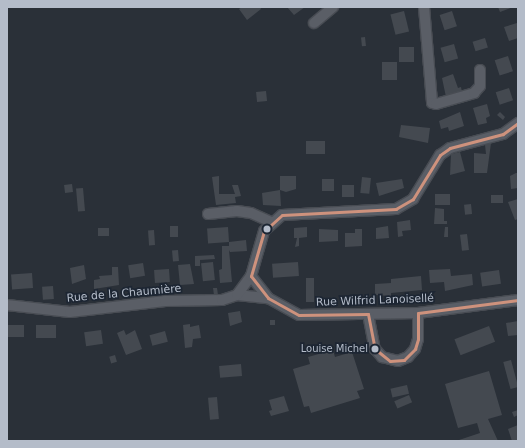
<!DOCTYPE html>
<html>
<head>
<meta charset="utf-8">
<style>
  body { margin:0 }
  #map { position:relative; width:525px; height:448px; overflow:hidden; background:#2a3038; font-family:"DejaVu Sans",sans-serif }
  div>[style] { position:absolute }
  .building>* { inset:0; background:#444950; transform-origin:0 0 }
  .roads { filter:drop-shadow(1px 0 #484c53) drop-shadow(-1px 0 #484c53) drop-shadow(0 1px #484c53) drop-shadow(0 -1px #484c53) }
  .minor>* { height:10px; margin:-5px; padding:0 5px; transform-origin:5px; border-radius:5px; background:#5a5e66 }
  .bus-1>* { height:3px; margin:-1.5px; padding:0 1.5px; transform-origin:1.5px; border-radius:1.5px; background:#ce927d }
  .dots>* { width:11px; height:11px; translate:-50% -50%; box-sizing:border-box; border:2px solid #1d2633; border-radius:50% }
  span { translate:-50% -50%; white-space:nowrap; text-align:center; line-height:1.15; -webkit-text-stroke:3.5px #1d2633; paint-order:stroke }
  .bus-label { font-size:10px; color:#b4bcc9 }
  .right { translate:-100% -50%; text-align:right }
  .street-label { font-size:11px; color:#b4bcc9 }
  .frame { position:absolute; inset:0; border:8px solid #b4bcc9; pointer-events:none }
</style>
</head>
<body>
<div id="map">
  <div class="building">
    <i style="clip-path:polygon(242px 7px,260px 7px,261px 9px,247px 20px,239px 9px)"></i>
    <i style="clip-path:polygon(287px 7px,305px 7px,294px 15px)"></i>
    <i style="clip-path:polygon(498px 7px,513px 7px,500px 12px)"></i>
    <i style="left:404px;top:11px;width:21px;height:14px;rotate:76deg"></i>
    <i style="left:452px;top:11px;width:16px;height:13px;rotate:72deg"></i>
    <i style="clip-path:polygon(517px 23px,518px 38px,509px 41px,504px 27px)"></i>
    <i style="left:365px;top:37px;width:9px;height:4px;rotate:84deg"></i>
    <i style="left:485px;top:38px;width:10px;height:13px;rotate:73deg"></i>
    <i style="left:454px;top:44px;width:15px;height:14px;rotate:74deg"></i>
    <i style="left:399px;top:47px;width:15px;height:15px"></i>
    <i style="left:508px;top:56px;width:16px;height:14px;rotate:72deg"></i>
    <i style="left:382px;top:62px;width:15px;height:18px"></i>
    <i style="clip-path:polygon(453px 74px,458px 88px,461px 87px,462px 92px,446px 97px,442px 78px)"></i>
    <i style="left:509px;top:88px;width:13px;height:14px;rotate:72deg"></i>
    <i style="left:266px;top:91px;width:10px;height:10px;rotate:84deg"></i>
    <i style="clip-path:polygon(487px 104px,490px 116px,486px 118px,487px 123px,478px 125px,473px 108px)"></i>
    <i style="clip-path:polygon(460px 112px,464px 126px,449px 131px,448px 127px,441px 129px,439px 121px)"></i>
    <i style="clip-path:polygon(500px 112px,505px 117px,503px 120px,497px 115px)"></i>
    <i style="clip-path:polygon(401px 125px,430px 128px,428px 143px,399px 137px)"></i>
    <i style="left:306px;top:141px;width:19px;height:13px"></i>
    <i style="clip-path:polygon(491px 143px,487px 173px,474px 173px,474px 153px,486px 154px,485px 145px)"></i>
    <i style="clip-path:polygon(460px 152px,465px 171px,450px 175px,451px 154px)"></i>
    <i style="clip-path:polygon(516px 173px,518px 173px,518px 188px,511px 189px,510px 176px)"></i>
    <i style="clip-path:polygon(219px 176px,219px 194px,235px 194px,232px 185px,238px 185px,241px 196px,235px 197px,236px 203px,216px 205px,212px 177px)"></i>
    <i style="clip-path:polygon(280px 176px,296px 176px,296px 189px,286px 192px,280px 190px,281px 206px,263px 205px,262px 193px,280px 190px)"></i>
    <i style="left:362px;top:177px;width:9px;height:16px;rotate:6deg"></i>
    <i style="left:322px;top:179px;width:12px;height:12px"></i>
    <i style="clip-path:polygon(402px 179px,404px 188px,379px 196px,376px 183px)"></i>
    <i style="left:72px;top:184px;width:8px;height:8px;rotate:83deg"></i>
    <i style="left:342px;top:185px;width:12px;height:12px"></i>
    <i style="left:83px;top:188px;width:23px;height:7px;rotate:85deg"></i>
    <i style="left:435px;top:194px;width:15px;height:11px"></i>
    <i style="left:491px;top:195px;width:12px;height:8px"></i>
    <i style="clip-path:polygon(518px 199px,518px 219px,515px 220px,508px 202px)"></i>
    <i style="left:471px;top:204px;width:10px;height:7px;rotate:84deg"></i>
    <i style="clip-path:polygon(435px 208px,444px 209px,444px 221px,447px 221px,447px 224px,434px 224px)"></i>
    <i style="clip-path:polygon(410px 220px,411px 230px,402px 231px,403px 236px,398px 237px,397px 222px)"></i>
    <i style="left:170px;top:226px;width:8px;height:11px"></i>
    <i style="clip-path:polygon(388px 226px,389px 238px,376px 239px,376px 228px)"></i>
    <i style="left:228px;top:227px;width:15px;height:21px;rotate:86deg"></i>
    <i style="clip-path:polygon(307px 227px,307px 237px,299px 238px,299px 246px,295px 247px,297px 238px,294px 238px,294px 228px)"></i>
    <i style="clip-path:polygon(445px 227px,448px 227px,448px 237px,444px 237px)"></i>
    <i style="left:109px;top:228px;width:8px;height:11px;rotate:90deg"></i>
    <i style="clip-path:polygon(319px 229px,338px 230px,338px 241px,319px 242px)"></i>
    <i style="clip-path:polygon(355px 229px,362px 229px,362px 246px,345px 247px,345px 233px,355px 233px)"></i>
    <i style="left:154px;top:230px;width:15px;height:6px;rotate:86deg"></i>
    <i style="left:467px;top:234px;width:16px;height:7px;rotate:83deg"></i>
    <i style="clip-path:polygon(246px 240px,247px 251px,230px 252px,229px 250px,232px 282px,220px 283px,219px 270px,222px 269px,222px 246px,229px 246px,229px 242px)"></i>
    <i style="left:178px;top:250px;width:11px;height:6px;rotate:85deg"></i>
    <i style="clip-path:polygon(214px 255px,215px 259px,200px 260px,200px 266px,195px 266px,195px 256px)"></i>
    <i style="left:213px;top:262px;width:18px;height:12px;rotate:84deg"></i>
    <i style="left:298px;top:262px;width:14px;height:26px;rotate:86deg"></i>
    <i style="left:143px;top:263px;width:13px;height:15px;rotate:81deg"></i>
    <i style="clip-path:polygon(190px 264px,194px 284px,180px 285px,178px 265px)"></i>
    <i style="clip-path:polygon(84px 265px,86px 279px,72px 284px,70px 268px)"></i>
    <i style="clip-path:polygon(112px 267px,118px 267px,119px 285px,94px 289px,94px 280px,100px 279px,99px 276px,112px 275px)"></i>
    <i style="left:169px;top:269px;width:13px;height:15px;rotate:86deg"></i>
    <i style="clip-path:polygon(450px 269px,451px 276px,472px 274px,473px 285px,445px 291px,444px 282px,430px 283px,429px 270px)"></i>
    <i style="left:499px;top:270px;width:14px;height:19px;rotate:82deg"></i>
    <i style="left:32px;top:273px;width:15px;height:21px;rotate:86deg"></i>
    <i style="clip-path:polygon(421px 276px,422px 290px,391px 293px,391px 296px,375px 295px,375px 284px,391px 283px,391px 279px)"></i>
    <i style="left:306px;top:278px;width:8px;height:24px"></i>
    <i style="left:53px;top:286px;width:13px;height:11px;rotate:86deg"></i>
    <i style="clip-path:polygon(213px 288px,217px 288px,218px 295px,214px 295px)"></i>
    <i style="clip-path:polygon(240px 311px,242px 322px,230px 326px,228px 313px)"></i>
    <i style="left:270px;top:320px;width:5px;height:5px"></i>
    <i style="clip-path:polygon(518px 321px,518px 335px,508px 336px,506px 323px)"></i>
    <i style="clip-path:polygon(190px 324px,190px 327px,199px 325px,201px 338px,193px 339px,192px 347px,185px 348px,183px 325px)"></i>
    <i style="left:7px;top:325px;width:17px;height:12px"></i>
    <i style="left:36px;top:325px;width:20px;height:13px"></i>
    <i style="left:489px;top:326px;width:17px;height:37px;rotate:69deg"></i>
    <i style="left:101px;top:330px;width:14px;height:17px;rotate:82deg"></i>
    <i style="clip-path:polygon(124px 330px,126px 335px,135px 330px,142px 349px,126px 355px,117px 333px)"></i>
    <i style="left:165px;top:331px;width:11px;height:16px;rotate:75deg"></i>
    <i style="clip-path:polygon(333px 350px,335px 357px,352px 352px,364px 389px,357px 391px,360px 398px,311px 413px,309px 406px,304px 407px,293px 369px,310px 364px,308px 357px)"></i>
    <i style="left:115px;top:355px;width:7px;height:6px;rotate:74deg"></i>
    <i style="left:511px;top:360px;width:28px;height:8px;rotate:75deg"></i>
    <i style="left:241px;top:364px;width:12px;height:22px;rotate:85deg"></i>
    <i style="clip-path:polygon(489px 371px,502px 415px,488px 419px,498px 441px,456px 441px,480px 433px,477px 423px,458px 428px,445px 384px)"></i>
    <i style="left:407px;top:385px;width:9px;height:17px;rotate:77deg"></i>
    <i style="left:409px;top:395px;width:8px;height:16px;rotate:67deg"></i>
    <i style="clip-path:polygon(284px 396px,289px 411px,271px 416px,269px 411px,272px 410px,269px 400px)"></i>
    <i style="left:217px;top:397px;width:22px;height:9px;rotate:85deg"></i>
    <i style="clip-path:polygon(518px 410px,518px 415px,514px 417px,512px 412px)"></i>
    <i style="clip-path:polygon(518px 425px,518px 441px,512px 441px,508px 429px)"></i>
  </div>
  <div class="roads">
    <div class="minor">
      <i style="left:424px;top:7px;width:96px;rotate:85.2deg"></i>
      <i style="left:432px;top:103px;width:4px;rotate:14deg"></i>
      <i style="left:436px;top:104px;width:40px;rotate:-16deg"></i>
      <i style="left:474px;top:93px;width:9px;rotate:-49deg"></i>
      <i style="left:480px;top:86px;width:16px;rotate:-90deg"></i>
      <i style="left:314px;top:23px;width:25px;rotate:-40deg"></i>
      <i style="left:208px;top:214px;width:29px;rotate:-6deg"></i>
      <i style="left:237px;top:211px;width:14px;rotate:8deg"></i>
      <i style="left:251px;top:213px;width:22px;rotate:24deg"></i>
      <i style="left:251px;top:276px;width:28px;rotate:52deg"></i>
      <i style="left:237px;top:295px;width:31px;rotate:6deg"></i>
      <i style="left:268px;top:298px;width:35px;rotate:29deg"></i>
      <i style="left:299px;top:315px;width:119px;rotate:-1deg"></i>
      <i style="left:418px;top:313px;width:101px;rotate:-7.4deg"></i>
      <i style="left:7px;top:305px;width:63px;rotate:6.3deg"></i>
      <i style="left:70px;top:312px;width:96px;rotate:-6.6deg"></i>
      <i style="left:165px;top:301px;width:57px;rotate:-1deg"></i>
      <i style="left:222px;top:300px;width:16px;rotate:-18deg"></i>
      <i style="left:237px;top:295px;width:24px;rotate:-54deg"></i>
      <i style="left:251px;top:276px;width:47px;rotate:-73.9deg"></i>
      <i style="left:264px;top:231px;width:24px;rotate:-42deg"></i>
      <i style="left:282px;top:215px;width:114px;rotate:-3deg"></i>
      <i style="left:396px;top:209px;width:20px;rotate:-30deg"></i>
      <i style="left:413px;top:199px;width:52px;rotate:-58.5deg"></i>
      <i style="left:440px;top:155px;width:12px;rotate:-35deg"></i>
      <i style="left:450px;top:148px;width:55px;rotate:-14.8deg"></i>
      <i style="left:503px;top:134px;width:19px;rotate:-36deg"></i>
      <i style="left:368px;top:314px;width:36px;rotate:79deg"></i>
      <i style="left:375px;top:349px;width:11px;rotate:49deg"></i>
      <i style="left:382px;top:357px;width:16px;rotate:14deg"></i>
      <i style="left:398px;top:361px;width:11px;rotate:-22deg"></i>
      <i style="left:408px;top:357px;width:11px;rotate:-49deg"></i>
      <i style="left:415px;top:349px;width:10px;rotate:-73deg"></i>
      <i style="left:418px;top:339px;width:26px;rotate:-90deg"></i>
    </div>
  </div>
  <div class="bus-1">
    <i style="left:518px;top:123px;width:19px;rotate:144deg"></i>
    <i style="left:503px;top:134px;width:55px;rotate:165.2deg"></i>
    <i style="left:450px;top:148px;width:12px;rotate:145deg"></i>
    <i style="left:440px;top:155px;width:52px;rotate:121.5deg"></i>
    <i style="left:413px;top:199px;width:20px;rotate:150deg"></i>
    <i style="left:396px;top:209px;width:114px;rotate:177deg"></i>
    <i style="left:282px;top:215px;width:24px;rotate:138deg"></i>
    <i style="left:264px;top:231px;width:47px;rotate:106.1deg"></i>
    <i style="left:251px;top:276px;width:28px;rotate:52deg"></i>
    <i style="left:268px;top:298px;width:35px;rotate:29deg"></i>
    <i style="left:299px;top:315px;width:69px;rotate:-0.8deg"></i>
    <i style="left:368px;top:314px;width:36px;rotate:79deg"></i>
    <i style="left:375px;top:349px;width:19px;rotate:39deg"></i>
    <i style="left:390px;top:361px;width:14px;rotate:-4deg"></i>
    <i style="left:404px;top:360px;width:16px;rotate:-45deg"></i>
    <i style="left:415px;top:349px;width:10px;rotate:-73deg"></i>
    <i style="left:418px;top:339px;width:26px;rotate:-90deg"></i>
    <i style="left:418px;top:313px;width:101px;rotate:-7.4deg"></i>
  </div>
  <div class="dots">
    <i style="left:267px;top:229px;background:#b4bcc9"></i>
    <i style="left:375px;top:349px;background:#b4bcc9"></i>
  </div>
  <div class="bus-label">
    <span class="right" style="left:368px;top:349px">Louise Michel</span>
  </div>
  <div class="street-label">
    <span style="left:124px;top:294px;rotate:-5deg">Rue de la Chaumière</span>
    <span style="left:375px;top:301px;rotate:-2deg">Rue Wilfrid Lanoisellé</span>
  </div>
  <div class="frame"></div>
</div>
</body>
</html>
